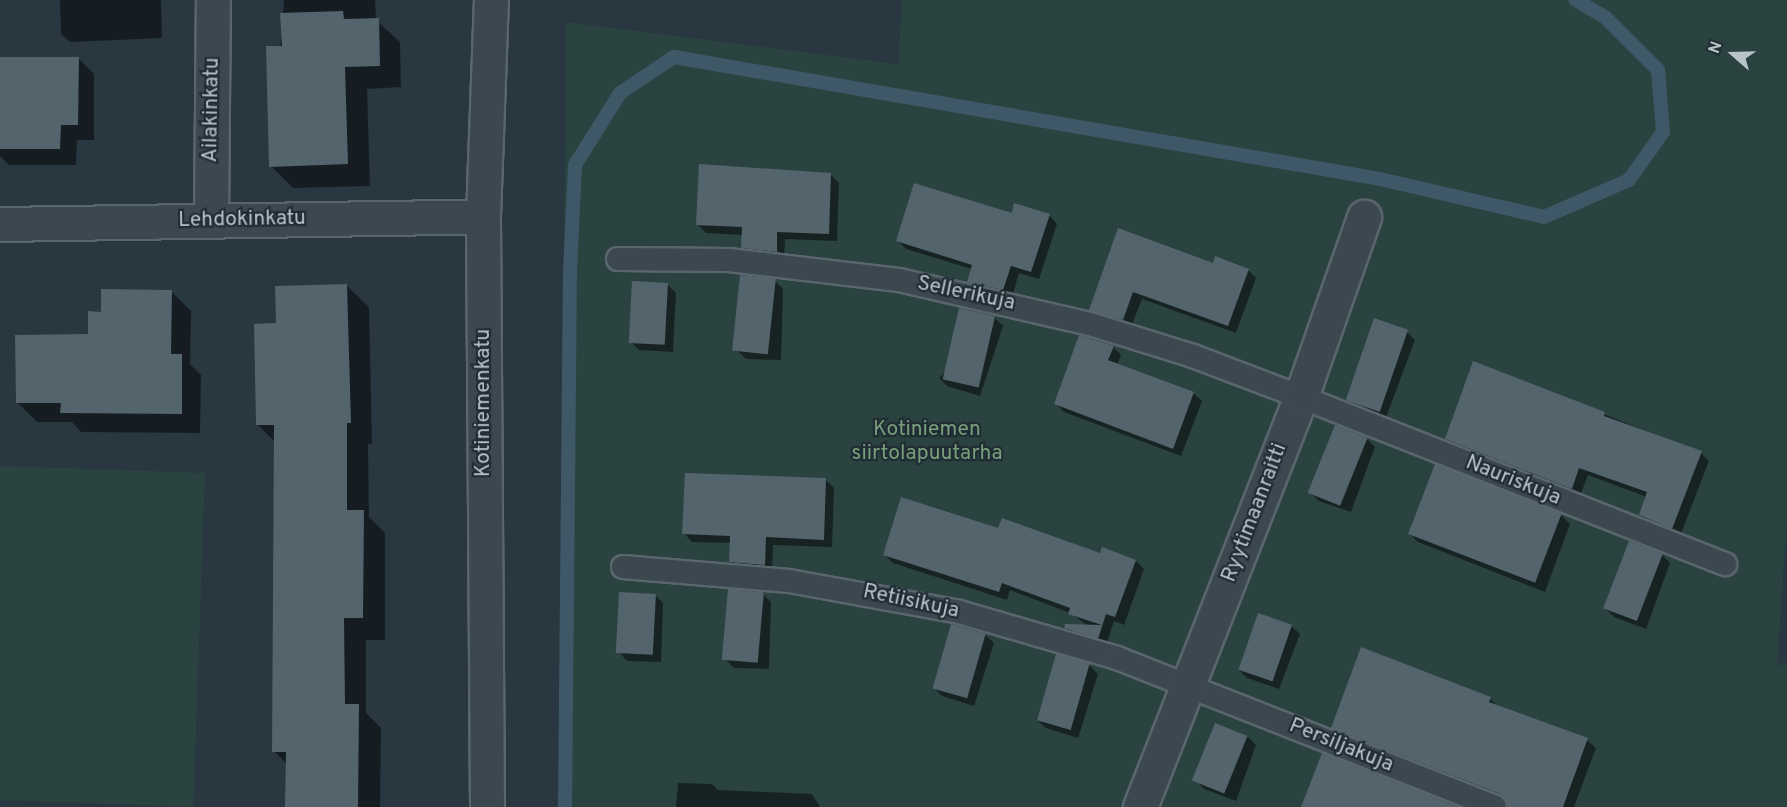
<!DOCTYPE html>
<html>
<head>
<meta charset="utf-8">
<style>
  body { margin:0 }
  #map { position:relative; width:1787px; height:807px; overflow:hidden; background:#283740; font-family:Overpass,sans-serif }
  div>[style] { position:absolute }
  .green>* { inset:0; background:#2b4340; transform-origin:0 0 }
  .shadow>* { inset:0; background:#0007 }
  .stream>* { height:14px; margin:-7px; padding:0 7px; transform-origin:7px; border-radius:7px; background:#3f5867 }
  .building>* { inset:0; background:#53646c; transform-origin:0 0 }
  .roads { filter:drop-shadow(2px 0 #5a666d) drop-shadow(-2px 0 #5a666d) drop-shadow(0 2px #5a666d) drop-shadow(0 -2px #5a666d) }
  .service>* { height:22px; margin:-11px; padding:0 11px; transform-origin:11px; border-radius:11px; background:#3c4850 }
  .minor>* { height:33px; margin:-16.5px; padding:0 16.5px; transform-origin:16.5px; border-radius:16.5px; background:#3c4850 }
  span { translate:-50% -50%; white-space:nowrap; text-align:center; line-height:1.15; -webkit-text-stroke:4.5px #212d35; paint-order:stroke }
  .street-label { font-size:21px; color:#b9c3ca }
  .park-label { font-size:21px; color:#799e7a }
  .north { position:absolute; left:1703px; top:24px; width:60px; height:60px; -webkit-text-stroke:4px #212d35; paint-order:stroke; rotate:290deg; font-size:16px; font-weight:700; line-height:24px; text-align:center; color:#b9c3ca }
  .north::after { content:''; display:block; margin:auto; width:21px; height:27px; background:#b9c3ca; clip-path:polygon(50% 0,100% 100%,50% 72%,0 100%) }
</style>
</head>
<body>
<div id="map">
  <div class="green">
    <i style="clip-path:polygon(902px 0,1787px 0,1787px 520px,1777px 666px,1787px 662px,1787px 807px,559px 807px,566px 22px,898px 64px)"></i>
    <i style="left:205px;top:473px;width:334px;height:205px;rotate:92deg"></i>
  </div>
  <div class="shadow">
    <i style="clip-path:polygon(60px 0,161px 0,162px 38px,70px 42px,61px 34px)"></i>
    <i style="clip-path:polygon(284px 0,375px 0,376px 20px,400px 42px,401px 87px,367px 89px,370px 186px,293px 188px,271px 166px)"></i>
    <i style="clip-path:polygon(0 58px,78px 58px,94px 74px,94px 140px,77px 140px,76px 165px,9px 165px,0 156px)"></i>
    <i style="clip-path:polygon(830px 174px,839px 183px,837px 241px,785px 239px,784px 259px,751px 256px,743px 247px,743px 235px,706px 233px,698px 225px)"></i>
    <i style="clip-path:polygon(1013px 215px,1049px 215px,1057px 224px,1039px 279px,1019px 273px,1012px 298px,977px 290px,969px 281px,972px 269px,906px 249px,898px 241px)"></i>
    <i style="clip-path:polygon(1119px 230px,1214px 264px,1248px 270px,1256px 278px,1236px 333px,1142px 299px,1131px 327px,1099px 318px,1090px 309px)"></i>
    <i style="clip-path:polygon(775px 281px,783px 289px,781px 360px,746px 359px,738px 351px)"></i>
    <i style="clip-path:polygon(667px 284px,676px 293px,673px 352px,639px 350px,631px 342px)"></i>
    <i style="clip-path:polygon(346px 285px,369px 307px,372px 444px,368px 444px,369px 517px,385px 533px,385px 640px,366px 640px,366px 713px,381px 728px,380px 807px,287px 807px,287px 764px,274px 751px,275px 442px,258px 425px,278px 325px)"></i>
    <i style="clip-path:polygon(171px 291px,191px 311px,190px 364px,201px 375px,200px 433px,81px 432px,72px 422px,37px 422px,18px 403px,89px 335px,103px 313px)"></i>
    <i style="clip-path:polygon(994px 317px,1003px 326px,980px 396px,947px 386px,939px 378px)"></i>
    <i style="clip-path:polygon(1407px 332px,1415px 340px,1385px 420px,1354px 407px,1346px 399px)"></i>
    <i style="clip-path:polygon(1113px 347px,1121px 355px,1117px 365px,1193px 393px,1202px 401px,1181px 456px,1064px 412px,1056px 404px)"></i>
    <i style="clip-path:polygon(1474px 362px,1701px 453px,1709px 461px,1680px 536px,1648px 523px,1640px 515px,1647px 497px,1588px 475px,1580px 496px,1454px 447px,1446px 439px)"></i>
    <i style="clip-path:polygon(1367px 439px,1375px 447px,1351px 512px,1319px 501px,1311px 493px)"></i>
    <i style="clip-path:polygon(1436px 466px,1562px 516px,1570px 524px,1545px 592px,1418px 542px,1410px 534px)"></i>
    <i style="clip-path:polygon(826px 480px,834px 488px,832px 547px,773px 545px,772px 573px,739px 570px,731px 562px,732px 543px,692px 542px,684px 533px)"></i>
    <i style="clip-path:polygon(999px 530px,1136px 561px,1144px 569px,1124px 625px,1114px 621px,1106px 646px,1074px 636px,1066px 628px,1087px 625px,1070px 613px,1010px 590px,1007px 600px,893px 563px,885px 555px)"></i>
    <i style="clip-path:polygon(1662px 555px,1670px 563px,1646px 629px,1614px 617px,1606px 609px)"></i>
    <i style="clip-path:polygon(763px 594px,771px 602px,769px 669px,734px 668px,726px 660px)"></i>
    <i style="clip-path:polygon(655px 595px,663px 603px,661px 662px,627px 661px,619px 652px)"></i>
    <i style="clip-path:polygon(1291px 626px,1300px 634px,1279px 689px,1247px 678px,1239px 670px)"></i>
    <i style="clip-path:polygon(985px 635px,994px 643px,974px 706px,942px 696px,934px 688px)"></i>
    <i style="clip-path:polygon(1057px 656px,1090px 666px,1098px 674px,1078px 738px,1046px 728px,1037px 720px)"></i>
    <i style="clip-path:polygon(1490px 699px,1499px 707px,1587px 740px,1596px 748px,1574px 807px,1509px 807px,1508px 801px,1341px 736px,1333px 727px)"></i>
    <i style="clip-path:polygon(1216px 725px,1248px 737px,1256px 745px,1236px 801px,1204px 789px,1196px 780px)"></i>
    <i style="clip-path:polygon(678px 783px,712px 784px,718px 790px,812px 794px,820px 807px,676px 807px)"></i>
  </div>
  <div class="stream">
    <i style="left:565px;top:807px;width:536px;rotate:-89.47deg"></i>
    <i style="left:570px;top:271px;width:106px;rotate:-87.3deg"></i>
    <i style="left:575px;top:165px;width:85px;rotate:-58deg"></i>
    <i style="left:620px;top:93px;width:65px;rotate:-33.7deg"></i>
    <i style="left:674px;top:57px;width:716px;rotate:9.8deg"></i>
    <i style="left:1380px;top:179px;width:168px;rotate:13deg"></i>
    <i style="left:1544px;top:217px;width:93px;rotate:-23.5deg"></i>
    <i style="left:1629px;top:180px;width:59px;rotate:-54.7deg"></i>
    <i style="left:1663px;top:132px;width:62px;rotate:-94.6deg"></i>
    <i style="left:1658px;top:70px;width:75px;rotate:-135deg"></i>
    <i style="left:1605px;top:17px;width:34px;rotate:-150deg"></i>
  </div>
  <div class="building">
    <i style="clip-path:polygon(343px 11px,344px 19px,379px 18px,380px 66px,345px 67px,348px 164px,269px 167px,266px 46px,282px 46px,280px 13px)"></i>
    <i style="clip-path:polygon(0 57px,79px 57px,78px 125px,61px 125px,60px 149px,0 149px)"></i>
    <i style="clip-path:polygon(699px 164px,831px 173px,829px 234px,777px 232px,777px 252px,741px 248px,742px 227px,696px 225px)"></i>
    <i style="clip-path:polygon(914px 183px,1012px 213px,1014px 203px,1050px 214px,1031px 272px,1011px 266px,1003px 290px,967px 282px,972px 265px,896px 241px)"></i>
    <i style="clip-path:polygon(1118px 228px,1213px 263px,1215px 256px,1249px 269px,1228px 326px,1133px 292px,1123px 320px,1089px 310px)"></i>
    <i style="left:740px;top:275px;width:36px;height:76px;rotate:6deg"></i>
    <i style="left:632px;top:281px;width:36px;height:62px;rotate:3deg"></i>
    <i style="clip-path:polygon(347px 284px,351px 423px,347px 423px,347px 510px,364px 510px,363px 618px,344px 618px,345px 704px,359px 704px,358px 807px,285px 807px,286px 752px,272px 752px,274px 425px,256px 425px,254px 324px,276px 323px,275px 286px)"></i>
    <i style="clip-path:polygon(101px 289px,172px 290px,171px 354px,182px 354px,182px 414px,60px 413px,61px 403px,16px 403px,15px 335px,88px 334px,88px 311px,101px 312px)"></i>
    <i style="left:959px;top:308px;width:37px;height:73px;rotate:13deg"></i>
    <i style="left:1374px;top:318px;width:36px;height:87px;rotate:19deg"></i>
    <i style="clip-path:polygon(1079px 335px,1114px 346px,1108px 360px,1194px 392px,1173px 449px,1054px 404px)"></i>
    <i style="clip-path:polygon(1473px 361px,1605px 412px,1604px 416px,1702px 451px,1672px 529px,1639px 515px,1647px 492px,1579px 468px,1572px 489px,1445px 439px)"></i>
    <i style="left:1335px;top:425px;width:35px;height:73px;rotate:22deg"></i>
    <i style="left:1435px;top:464px;width:136px;height:75px;rotate:21deg"></i>
    <i style="clip-path:polygon(685px 473px,826px 478px,824px 540px,766px 537px,765px 565px,729px 562px,730px 536px,682px 534px)"></i>
    <i style="clip-path:polygon(901px 497px,998px 528px,1002px 518px,1100px 553px,1102px 547px,1136px 560px,1115px 617px,1106px 614px,1098px 639px,1064px 628px,1065px 624px,1102px 625px,1068px 614px,1070px 608px,1002px 583px,999px 592px,883px 555px)"></i>
    <i style="left:1629px;top:541px;width:36px;height:72px;rotate:21deg"></i>
    <i style="left:728px;top:589px;width:36px;height:71px;rotate:5deg"></i>
    <i style="left:619px;top:592px;width:37px;height:61px;rotate:3deg"></i>
    <i style="left:1258px;top:613px;width:36px;height:60px;rotate:19deg"></i>
    <i style="left:951px;top:624px;width:36px;height:67px;rotate:16deg"></i>
    <i style="clip-path:polygon(1361px 647px,1491px 697px,1489px 702px,1588px 738px,1563px 807px,1508px 807px,1500px 794px,1331px 728px)"></i>
    <i style="left:1056px;top:654px;width:35px;height:69px;rotate:16deg"></i>
    <i style="left:1215px;top:723px;width:35px;height:62px;rotate:22deg"></i>
    <i style="clip-path:polygon(1322px 753px,1458px 807px,1301px 807px)"></i>
  </div>
  <div class="roads">
    <div class="service">
      <i style="left:618px;top:259px;width:111px;rotate:0.5deg"></i>
      <i style="left:729px;top:260px;width:171px;rotate:6.7deg"></i>
      <i style="left:899px;top:280px;width:196px;rotate:13deg"></i>
      <i style="left:1090px;top:324px;width:108px;rotate:17.3deg"></i>
      <i style="left:1193px;top:356px;width:116px;rotate:20.8deg"></i>
      <i style="left:1301px;top:397px;width:456px;rotate:21.5deg"></i>
      <i style="left:623px;top:567px;width:167px;rotate:4.8deg"></i>
      <i style="left:789px;top:581px;width:173px;rotate:10.3deg"></i>
      <i style="left:959px;top:612px;width:165px;rotate:16.2deg"></i>
      <i style="left:1117px;top:658px;width:406px;rotate:21.5deg"></i>
    </div>
    <div class="minor">
      <i style="left:211px;top:220px;width:220px;rotate:-89.5deg"></i>
      <i style="left:0;top:224px;width:483px;rotate:-0.9deg"></i>
      <i style="left:487px;top:807px;width:591px;rotate:-90.39deg"></i>
      <i style="left:483px;top:216px;width:216px;rotate:-87.9deg"></i>
      <i style="left:1140px;top:807px;width:440px;rotate:-68.6deg"></i>
      <i style="left:1301px;top:397px;width:191px;rotate:-70.7deg"></i>
    </div>
  </div>
  <div class="street-label">
    <span style="left:212px;top:110px;rotate:-89deg">Ailakinkatu</span>
    <span style="left:242px;top:220px;rotate:-1deg">Lehdokinkatu</span>
    <span style="left:966px;top:294px;rotate:12deg">Sellerikuja</span>
    <span style="left:484px;top:403px;rotate:-90deg">Kotiniemenkatu</span>
    <span style="left:1513px;top:481px;rotate:22deg">Nauriskuja</span>
    <span style="left:1255px;top:513px;rotate:-69deg">Ryytimaanraitti</span>
    <span style="left:911px;top:602px;rotate:12deg">Retiisikuja</span>
    <span style="left:1341px;top:746px;rotate:22deg">Persiljakuja</span>
  </div>
  <div class="park-label">
    <span style="left:927px;top:442px">Kotiniemen<br>siirtolapuutarha</span>
  </div>
  <div class="north">N</div>
</div>
</body>
</html>
